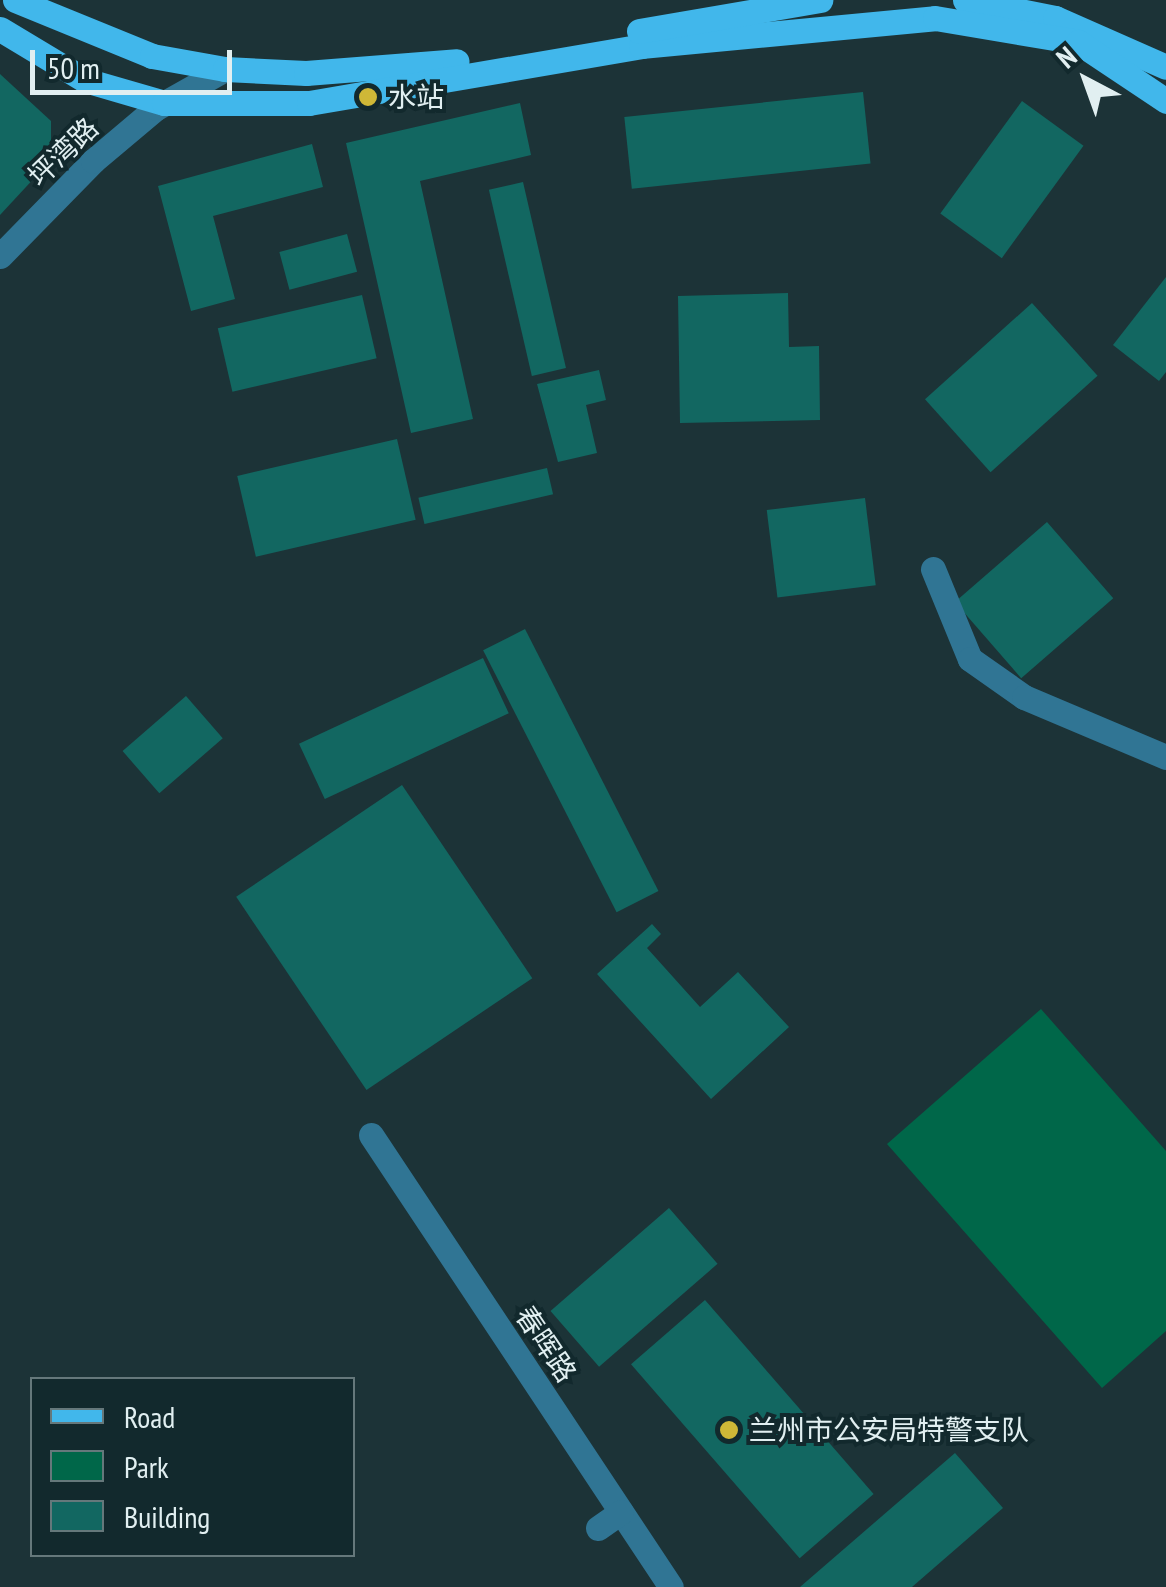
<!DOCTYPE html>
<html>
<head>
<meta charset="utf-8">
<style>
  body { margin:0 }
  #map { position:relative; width:1166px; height:1587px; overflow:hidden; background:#1c3337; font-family:"PT Sans Narrow","Noto Sans SC",sans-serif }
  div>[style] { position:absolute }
  .green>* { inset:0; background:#006749 }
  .building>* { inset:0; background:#126761; transform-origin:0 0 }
  .minor>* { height:25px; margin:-12.5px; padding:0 12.5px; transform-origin:12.5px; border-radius:12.5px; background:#307594 }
  .major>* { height:25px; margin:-12.5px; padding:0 12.5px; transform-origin:12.5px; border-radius:12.5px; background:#41b7eb }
  .dots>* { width:28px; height:28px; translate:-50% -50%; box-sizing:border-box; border:5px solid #12292d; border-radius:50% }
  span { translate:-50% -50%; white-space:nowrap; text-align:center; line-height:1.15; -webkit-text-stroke:8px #12292d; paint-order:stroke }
  .poi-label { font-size:28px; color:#e1eff1 }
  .left { translate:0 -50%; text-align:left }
  .street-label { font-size:28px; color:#e1eff1 }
  .legend { position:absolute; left:30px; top:1377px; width:325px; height:180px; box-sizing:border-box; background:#12292d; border:2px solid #65787b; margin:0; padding:12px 18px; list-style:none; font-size:30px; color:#e1eff1 }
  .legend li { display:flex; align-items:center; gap:20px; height:50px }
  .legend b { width:50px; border:2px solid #65787b }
  .north { position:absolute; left:1036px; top:30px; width:100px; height:100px; -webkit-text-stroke:8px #12292d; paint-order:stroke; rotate:319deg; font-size:28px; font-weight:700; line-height:40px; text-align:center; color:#e1eff1 }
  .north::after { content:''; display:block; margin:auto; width:35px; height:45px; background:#e1eff1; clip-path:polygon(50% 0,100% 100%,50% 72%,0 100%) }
  .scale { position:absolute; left:30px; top:50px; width:202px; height:45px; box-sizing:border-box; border:5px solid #e1eff1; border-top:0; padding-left:12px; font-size:30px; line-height:35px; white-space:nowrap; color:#e1eff1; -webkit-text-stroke:8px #12292d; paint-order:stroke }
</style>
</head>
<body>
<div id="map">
  <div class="green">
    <i style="clip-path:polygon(1041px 1009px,1166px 1151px,1166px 1331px,1102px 1388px,887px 1144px)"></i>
  </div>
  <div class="building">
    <i style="clip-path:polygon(0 74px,51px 121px,51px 160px,0 215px)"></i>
    <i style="left:863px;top:92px;width:72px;height:240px;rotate:84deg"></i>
    <i style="left:1022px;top:101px;width:76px;height:139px;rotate:36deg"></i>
    <i style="clip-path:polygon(520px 103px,531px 155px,420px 181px,473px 419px,411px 433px,346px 143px)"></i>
    <i style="clip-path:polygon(312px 144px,323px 187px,213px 216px,235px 299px,191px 311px,158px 186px)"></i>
    <i style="left:523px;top:182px;width:191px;height:35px;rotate:77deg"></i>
    <i style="left:347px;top:234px;width:39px;height:70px;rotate:75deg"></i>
    <i style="clip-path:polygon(1166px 277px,1166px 372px,1159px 381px,1113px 345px)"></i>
    <i style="clip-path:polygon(788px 293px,789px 347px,819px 346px,820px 420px,680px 423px,678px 296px)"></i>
    <i style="left:362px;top:295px;width:65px;height:148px;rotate:77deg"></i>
    <i style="left:1032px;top:303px;width:98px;height:144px;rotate:48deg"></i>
    <i style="clip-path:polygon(599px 370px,606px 400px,586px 405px,597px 453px,558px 462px,537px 384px)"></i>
    <i style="left:397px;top:439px;width:83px;height:164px;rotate:77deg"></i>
    <i style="left:547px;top:468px;width:27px;height:132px;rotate:77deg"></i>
    <i style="left:865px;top:498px;width:88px;height:99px;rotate:83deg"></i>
    <i style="left:1047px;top:522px;width:101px;height:122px;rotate:49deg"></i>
    <i style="left:525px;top:629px;width:294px;height:47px;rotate:63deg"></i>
    <i style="left:483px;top:658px;width:61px;height:203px;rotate:65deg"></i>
    <i style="left:186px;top:696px;width:56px;height:84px;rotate:49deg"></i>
    <i style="left:402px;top:785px;width:233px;height:200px;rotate:56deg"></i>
    <i style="clip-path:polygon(652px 924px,661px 934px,647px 948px,700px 1007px,738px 972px,789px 1027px,711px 1099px,597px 974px)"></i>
    <i style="left:669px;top:1208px;width:74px;height:157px;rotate:49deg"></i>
    <i style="left:705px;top:1300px;width:257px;height:98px;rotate:49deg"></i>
    <i style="clip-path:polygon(955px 1453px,1003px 1508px,912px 1587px,800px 1587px)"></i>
  </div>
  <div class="minor">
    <i style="left:0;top:256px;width:133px;rotate:-45.6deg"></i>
    <i style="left:93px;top:161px;width:82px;rotate:-40.1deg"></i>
    <i style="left:156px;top:108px;width:79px;rotate:-29.5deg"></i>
    <i style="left:933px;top:569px;width:97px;rotate:67.7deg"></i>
    <i style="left:970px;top:659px;width:66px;rotate:35.1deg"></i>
    <i style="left:1024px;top:697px;width:154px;rotate:22.9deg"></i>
    <i style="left:371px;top:1135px;width:542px;rotate:56.43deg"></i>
    <i style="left:598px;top:1528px;width:28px;rotate:-35deg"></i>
  </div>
  <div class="major">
    <i style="left:15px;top:0;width:148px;rotate:22.2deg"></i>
    <i style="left:152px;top:56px;width:74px;rotate:10.1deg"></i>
    <i style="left:225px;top:69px;width:81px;rotate:2.8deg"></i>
    <i style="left:306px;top:73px;width:151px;rotate:-4.5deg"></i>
    <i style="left:965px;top:0;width:92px;rotate:11.3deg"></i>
    <i style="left:1055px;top:18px;width:121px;rotate:23.8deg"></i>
    <i style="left:0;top:29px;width:99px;rotate:31deg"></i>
    <i style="left:85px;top:80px;width:82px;rotate:16.2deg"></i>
    <i style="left:164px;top:103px;width:145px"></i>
    <i style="left:309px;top:103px;width:337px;rotate:-9.7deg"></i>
    <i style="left:641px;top:46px;width:295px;rotate:-5.4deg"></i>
    <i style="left:935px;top:18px;width:145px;rotate:9.5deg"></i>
    <i style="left:1078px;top:42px;width:106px;rotate:33.8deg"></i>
    <i style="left:639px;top:31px;width:184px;rotate:-9.7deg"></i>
  </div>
  <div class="dots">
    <i style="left:368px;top:97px;background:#cfb837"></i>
    <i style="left:729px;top:1430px;background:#cfb837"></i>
  </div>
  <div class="poi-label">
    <span class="left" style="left:388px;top:97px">水站</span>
    <span class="left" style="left:749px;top:1430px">兰州市公安局特警支队</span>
  </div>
  <div class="street-label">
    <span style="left:63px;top:152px;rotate:-44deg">坪湾路</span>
    <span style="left:546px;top:1344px;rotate:56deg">春晖路</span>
  </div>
  <ul class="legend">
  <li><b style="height:12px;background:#41b7eb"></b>Road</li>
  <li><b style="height:28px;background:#006749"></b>Park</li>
  <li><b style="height:28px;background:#126761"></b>Building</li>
  </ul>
  <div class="north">N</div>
  <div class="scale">50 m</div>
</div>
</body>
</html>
